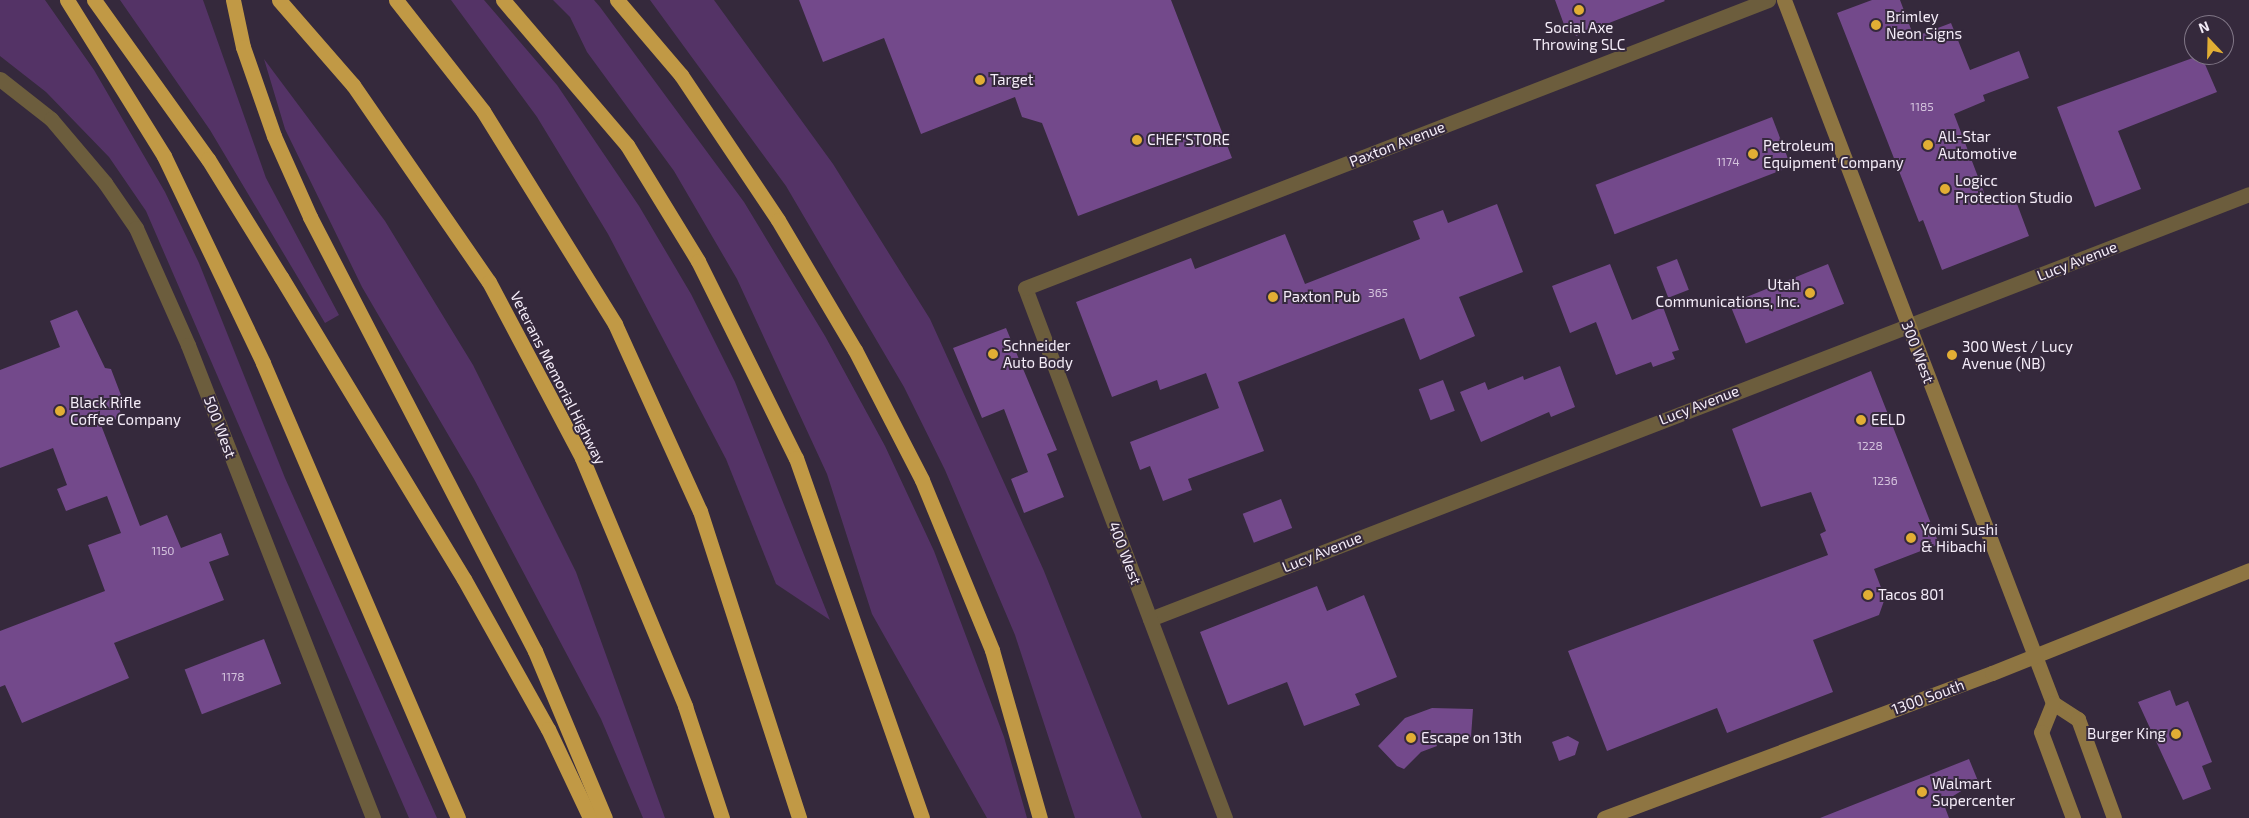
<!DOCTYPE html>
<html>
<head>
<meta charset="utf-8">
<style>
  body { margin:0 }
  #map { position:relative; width:2249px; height:818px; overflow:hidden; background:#35293c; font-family:"Exo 2",sans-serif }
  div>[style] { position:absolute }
  .green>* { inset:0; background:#543366 }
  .building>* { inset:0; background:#73498b; transform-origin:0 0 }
  .street>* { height:15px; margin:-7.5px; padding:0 7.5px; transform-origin:7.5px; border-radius:7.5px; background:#6c5d3d }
  .secondary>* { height:15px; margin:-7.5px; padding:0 7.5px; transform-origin:7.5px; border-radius:7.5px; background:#8e7542 }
  .highway>* { height:15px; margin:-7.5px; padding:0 7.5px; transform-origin:7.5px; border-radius:7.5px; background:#c19945 }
  .dots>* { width:14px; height:14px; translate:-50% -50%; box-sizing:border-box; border:2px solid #35293c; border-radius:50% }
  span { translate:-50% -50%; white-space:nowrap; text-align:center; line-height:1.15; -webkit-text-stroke:4px #35293c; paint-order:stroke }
  .number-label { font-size:12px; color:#d4c3dd }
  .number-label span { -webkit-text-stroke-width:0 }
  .poi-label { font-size:15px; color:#f4ecf8 }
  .left { translate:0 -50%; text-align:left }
  .right { translate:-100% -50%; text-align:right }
  .street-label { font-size:15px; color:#f4ecf8 }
  .north { position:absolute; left:2184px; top:15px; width:50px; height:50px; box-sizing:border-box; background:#35293c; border:1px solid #817787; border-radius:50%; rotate:339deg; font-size:14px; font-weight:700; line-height:20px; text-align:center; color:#f4ecf8 }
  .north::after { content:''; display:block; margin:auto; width:18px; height:22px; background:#e2ae34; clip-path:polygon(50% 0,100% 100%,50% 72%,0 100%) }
</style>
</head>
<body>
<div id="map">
  <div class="green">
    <i style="clip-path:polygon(0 0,45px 0,94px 70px,165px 192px,199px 263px,285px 478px,437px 818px,409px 818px,146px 211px,109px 157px,46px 92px,0 56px)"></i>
    <i style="clip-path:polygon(120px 0,203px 0,266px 178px,339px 315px,325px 323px,210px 130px)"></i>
    <i style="clip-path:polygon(451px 0,484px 0,557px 85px,639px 206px,691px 294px,735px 382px,830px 620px,776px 584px,726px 459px,608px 234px,537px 117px)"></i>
    <i style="clip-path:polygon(553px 0,594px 0,600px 7px,744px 202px,825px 336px,885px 446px,934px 551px,1004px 737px,1027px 818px,987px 818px,872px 614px,827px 474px,737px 279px,674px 171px,587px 52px,570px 17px)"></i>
    <i style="clip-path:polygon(650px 0,714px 0,833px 164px,930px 319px,1044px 571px,1142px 818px,1075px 818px,1015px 635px,945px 470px,904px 387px,786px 186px)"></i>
    <i style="clip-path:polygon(264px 59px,385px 221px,473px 365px,576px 572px,665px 818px,643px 818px,601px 719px,474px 479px,362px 287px,285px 129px)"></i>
  </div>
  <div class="building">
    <i style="clip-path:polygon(799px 0,1171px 0,1232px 158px,1078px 216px,1042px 123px,1022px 117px,1015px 97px,921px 134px,884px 38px,823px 62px)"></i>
    <i style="clip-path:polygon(1555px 0,1664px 0,1665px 1px,1576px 36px,1572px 27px,1566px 30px)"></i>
    <i style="clip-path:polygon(1872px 0,1900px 0,1914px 37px,1951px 23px,1970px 70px,2019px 51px,2029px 78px,1983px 95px,1985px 101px,1954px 114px,1988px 203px,2013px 193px,2029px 236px,1942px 270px,1923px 220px,1919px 222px,1837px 13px)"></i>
    <i style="clip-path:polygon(2201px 55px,2217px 92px,2118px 131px,2141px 189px,2095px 207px,2057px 107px)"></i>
    <i style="left:1772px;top:117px;width:53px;height:189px;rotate:69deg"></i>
    <i style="clip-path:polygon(1497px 204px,1523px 272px,1459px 297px,1475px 336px,1420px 360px,1404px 318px,1238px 382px,1264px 451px,1188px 479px,1192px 490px,1163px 501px,1150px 466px,1140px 470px,1130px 442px,1219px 408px,1206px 373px,1160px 390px,1157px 380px,1112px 397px,1076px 302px,1191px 258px,1195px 269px,1285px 234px,1305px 284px,1420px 239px,1413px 221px,1443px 210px,1448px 223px)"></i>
    <i style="left:1677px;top:259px;width:33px;height:22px;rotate:69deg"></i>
    <i style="clip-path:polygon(1610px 264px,1632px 320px,1663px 307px,1679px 350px,1672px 352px,1675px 359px,1653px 367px,1651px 362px,1616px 375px,1596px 322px,1570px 333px,1552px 286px)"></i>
    <i style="left:1828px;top:264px;width:43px;height:106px;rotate:68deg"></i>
    <i style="clip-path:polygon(77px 310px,105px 368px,111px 369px,124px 403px,118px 405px,122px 417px,101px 425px,140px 526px,167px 515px,181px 548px,221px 533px,229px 555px,209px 562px,224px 600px,114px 643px,129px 678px,22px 723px,5px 685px,0 687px,0 631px,105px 591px,88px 545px,121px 533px,107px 496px,66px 511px,57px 489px,67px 485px,53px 448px,0 468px,0 370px,60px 347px,50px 321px)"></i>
    <i style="clip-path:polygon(1006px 328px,1057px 450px,1047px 454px,1064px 497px,1024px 513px,1011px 479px,1028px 472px,1004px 409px,982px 418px,953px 348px)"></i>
    <i style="clip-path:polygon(1560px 366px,1575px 407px,1551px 417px,1549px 412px,1481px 442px,1460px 392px,1485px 382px,1488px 390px,1523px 376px,1524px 380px)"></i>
    <i style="clip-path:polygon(1871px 371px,1939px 544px,1874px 569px,1885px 598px,1879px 615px,1813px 640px,1833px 692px,1727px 733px,1717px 708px,1607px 751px,1568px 651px,1828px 555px,1820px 534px,1826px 531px,1811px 492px,1761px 507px,1732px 429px)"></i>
    <i style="left:1443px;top:380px;width:33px;height:26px;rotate:69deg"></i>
    <i style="left:1281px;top:499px;width:31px;height:41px;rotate:69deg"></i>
    <i style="clip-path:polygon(1317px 586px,1327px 611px,1364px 595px,1397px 677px,1355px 694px,1360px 705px,1304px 726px,1287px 682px,1228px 705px,1200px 632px)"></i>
    <i style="left:264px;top:639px;width:48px;height:85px;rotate:69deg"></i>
    <i style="clip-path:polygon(2170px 690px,2176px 706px,2188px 701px,2212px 762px,2202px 766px,2211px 789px,2183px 800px,2138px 702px)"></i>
    <i style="clip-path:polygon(1432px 708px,1473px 709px,1471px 737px,1433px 736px,1437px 746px,1421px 752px,1404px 769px,1397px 766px,1378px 746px,1405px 718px)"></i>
    <i style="clip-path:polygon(1568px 736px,1579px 742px,1575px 755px,1559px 761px,1552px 742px)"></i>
    <i style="clip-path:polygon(1969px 759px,1978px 781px,1943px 802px,1949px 818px,1820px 818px)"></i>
  </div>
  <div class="street">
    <i style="left:0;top:79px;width:65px;rotate:38.1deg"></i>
    <i style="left:51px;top:119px;width:84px;rotate:49.8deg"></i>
    <i style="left:105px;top:183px;width:55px;rotate:55.4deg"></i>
    <i style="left:136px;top:228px;width:128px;rotate:66deg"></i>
    <i style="left:188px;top:345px;width:508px;rotate:68.64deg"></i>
    <i style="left:1150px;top:619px;width:1178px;rotate:-21.14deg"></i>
    <i style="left:1225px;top:818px;width:566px;rotate:-110.67deg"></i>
    <i style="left:1025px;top:288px;width:797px;rotate:-21.19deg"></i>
  </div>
  <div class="secondary">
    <i style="left:1784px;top:0;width:753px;rotate:69.06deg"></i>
    <i style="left:2053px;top:703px;width:30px;rotate:33deg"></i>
    <i style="left:2078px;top:719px;width:105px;rotate:70deg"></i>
    <i style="left:2053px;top:703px;width:31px;rotate:112deg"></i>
    <i style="left:2041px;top:732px;width:92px;rotate:69.6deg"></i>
    <i style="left:1604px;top:818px;width:414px;rotate:-20.5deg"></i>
    <i style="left:1992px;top:673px;width:277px;rotate:-21.8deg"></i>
  </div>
  <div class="highway">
    <i style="left:67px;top:0;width:184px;rotate:58.1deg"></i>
    <i style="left:164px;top:156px;width:229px;rotate:64.4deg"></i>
    <i style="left:263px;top:363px;width:495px;rotate:66.8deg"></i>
    <i style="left:94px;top:0;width:196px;rotate:54.4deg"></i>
    <i style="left:208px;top:159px;width:139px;rotate:58.3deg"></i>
    <i style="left:281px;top:277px;width:353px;rotate:58.8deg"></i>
    <i style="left:464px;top:579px;width:172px;rotate:60.8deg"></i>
    <i style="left:548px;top:729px;width:98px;rotate:64.7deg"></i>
    <i style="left:233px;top:0;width:48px;rotate:78deg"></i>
    <i style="left:243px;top:47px;width:94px;rotate:70.8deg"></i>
    <i style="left:274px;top:136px;width:89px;rotate:66deg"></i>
    <i style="left:310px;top:217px;width:489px;rotate:62.6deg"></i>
    <i style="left:535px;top:651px;width:181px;rotate:67.3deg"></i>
    <i style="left:279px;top:0;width:113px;rotate:49deg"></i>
    <i style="left:353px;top:85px;width:239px;rotate:55.4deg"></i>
    <i style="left:489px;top:282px;width:199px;rotate:62.1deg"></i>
    <i style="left:582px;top:458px;width:269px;rotate:67.4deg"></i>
    <i style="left:685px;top:706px;width:118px;rotate:71.7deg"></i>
    <i style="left:396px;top:0;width:141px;rotate:51.9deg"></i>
    <i style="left:483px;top:111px;width:251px;rotate:58.2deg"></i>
    <i style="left:615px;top:324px;width:205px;rotate:65.6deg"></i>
    <i style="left:700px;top:511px;width:323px;rotate:72.1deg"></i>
    <i style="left:503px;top:0;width:191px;rotate:49.5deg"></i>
    <i style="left:627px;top:145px;width:136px;rotate:58.5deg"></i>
    <i style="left:698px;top:261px;width:220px;rotate:63.6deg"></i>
    <i style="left:796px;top:458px;width:381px;rotate:70.7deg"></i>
    <i style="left:617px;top:0;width:99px;rotate:49.5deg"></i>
    <i style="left:681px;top:75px;width:174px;rotate:56.2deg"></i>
    <i style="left:778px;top:220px;width:151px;rotate:59.4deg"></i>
    <i style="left:855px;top:350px;width:146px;rotate:62.7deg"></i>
    <i style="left:922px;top:480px;width:184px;rotate:67.6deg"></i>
    <i style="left:992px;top:650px;width:175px;rotate:74.1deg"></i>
  </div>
  <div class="dots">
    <i style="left:1579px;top:10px;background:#e2ae34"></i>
    <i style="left:1876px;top:25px;background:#e2ae34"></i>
    <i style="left:980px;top:80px;background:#e2ae34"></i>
    <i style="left:1137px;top:140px;background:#e2ae34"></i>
    <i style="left:1928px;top:145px;background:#e2ae34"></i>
    <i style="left:1753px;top:154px;background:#e2ae34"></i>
    <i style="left:1945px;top:189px;background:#e2ae34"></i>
    <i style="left:1810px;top:293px;background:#e2ae34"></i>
    <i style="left:1273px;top:297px;background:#e2ae34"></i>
    <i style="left:993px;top:354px;background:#e2ae34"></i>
    <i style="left:1952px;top:355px;background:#e2ae34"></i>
    <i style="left:60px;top:411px;background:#e2ae34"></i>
    <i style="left:1861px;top:420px;background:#e2ae34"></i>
    <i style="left:1911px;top:538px;background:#e2ae34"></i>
    <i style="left:1868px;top:595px;background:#e2ae34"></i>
    <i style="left:2176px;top:734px;background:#e2ae34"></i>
    <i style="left:1411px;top:738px;background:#e2ae34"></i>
    <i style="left:1922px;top:792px;background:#e2ae34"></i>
  </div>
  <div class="number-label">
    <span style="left:1922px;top:107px">1185</span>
    <span style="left:1728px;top:162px">1174</span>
    <span style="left:1378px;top:293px">365</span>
    <span style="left:1870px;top:446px">1228</span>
    <span style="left:1885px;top:481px">1236</span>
    <span style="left:163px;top:551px">1150</span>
    <span style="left:233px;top:677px">1178</span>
  </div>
  <div class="poi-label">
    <span class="left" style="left:1886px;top:25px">Brimley<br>Neon Signs</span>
    <span style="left:1579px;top:36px">Social Axe<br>Throwing SLC</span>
    <span class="left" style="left:990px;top:80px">Target</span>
    <span class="left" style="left:1938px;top:145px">All-Star<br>Automotive</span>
    <span class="left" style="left:1147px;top:140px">CHEF'STORE</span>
    <span class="left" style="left:1763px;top:154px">Petroleum<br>Equipment Company</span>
    <span class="left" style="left:1955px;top:189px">Logicc<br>Protection Studio</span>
    <span class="right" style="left:1800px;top:293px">Utah<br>Communications, Inc.</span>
    <span class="left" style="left:1283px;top:297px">Paxton Pub</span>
    <span class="left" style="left:1003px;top:354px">Schneider<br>Auto Body</span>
    <span class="left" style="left:1962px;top:355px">300 West / Lucy<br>Avenue (NB)</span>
    <span class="left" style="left:70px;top:411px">Black Rifle<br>Coffee Company</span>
    <span class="left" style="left:1871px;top:420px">EELD</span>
    <span class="left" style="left:1921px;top:538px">Yoimi Sushi<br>&amp; Hibachi</span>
    <span class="left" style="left:1878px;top:595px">Tacos 801</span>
    <span class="right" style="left:2166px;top:734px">Burger King</span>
    <span class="left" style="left:1421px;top:738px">Escape on 13th</span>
    <span class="left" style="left:1932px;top:792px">Walmart<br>Supercenter</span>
  </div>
  <div class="street-label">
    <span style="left:1397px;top:144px;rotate:-21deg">Paxton Avenue</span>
    <span style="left:2077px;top:261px;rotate:-21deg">Lucy Avenue</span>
    <span style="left:1918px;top:352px;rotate:69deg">300 West</span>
    <span style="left:558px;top:378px;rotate:63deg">Veterans Memorial Highway</span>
    <span style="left:1699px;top:405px;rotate:-21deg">Lucy Avenue</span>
    <span style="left:220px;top:427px;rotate:69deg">500 West</span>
    <span style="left:1322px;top:552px;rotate:-22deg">Lucy Avenue</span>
    <span style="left:1125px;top:553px;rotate:69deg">400 West</span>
    <span style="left:1928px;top:697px;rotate:-20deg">1300 South</span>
  </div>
  <div class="north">N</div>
</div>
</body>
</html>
